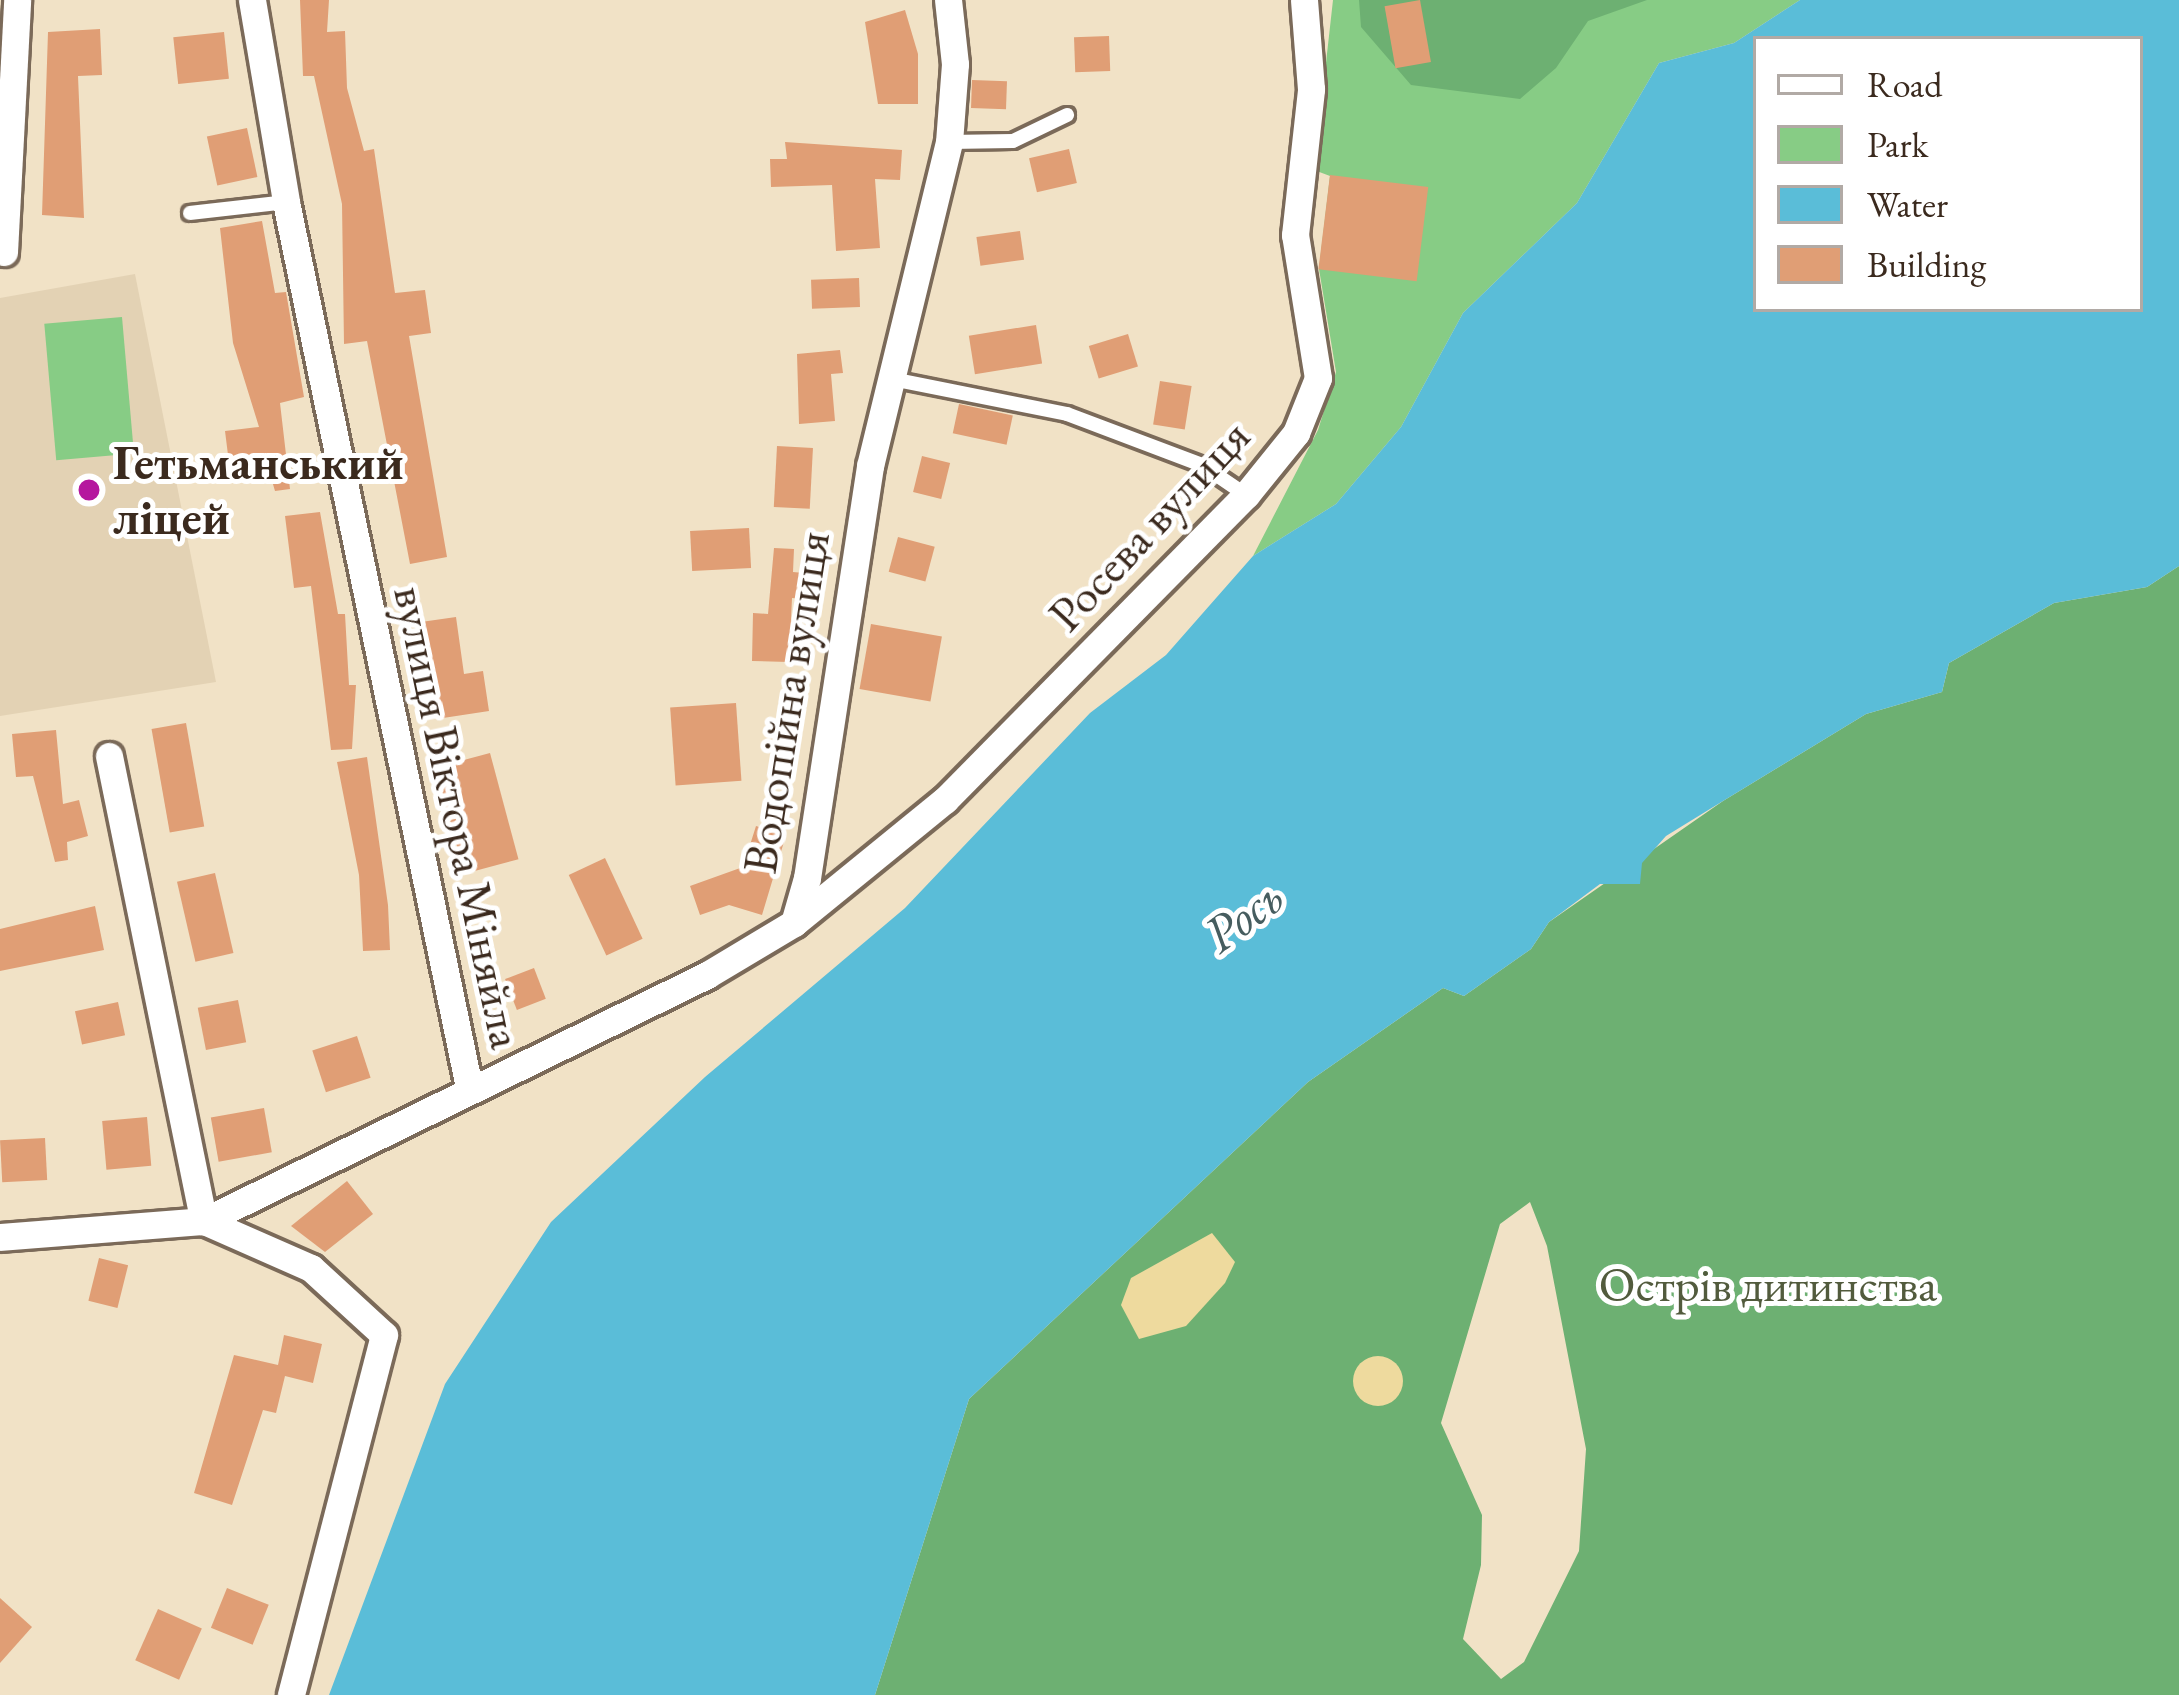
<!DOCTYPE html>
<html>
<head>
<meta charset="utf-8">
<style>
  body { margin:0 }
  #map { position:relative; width:2179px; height:1695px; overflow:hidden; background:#f1e2c6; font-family:"EB Garamond",serif }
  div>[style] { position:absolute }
  .built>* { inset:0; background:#e3d2b4 }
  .green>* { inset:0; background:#87cc85; transform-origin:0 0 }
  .forest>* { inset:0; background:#6db072 }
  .sand>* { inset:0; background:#eeda9e }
  .round { border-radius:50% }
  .water>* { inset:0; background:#5abdd8 }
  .building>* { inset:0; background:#e09e75; transform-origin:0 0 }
  .roads { filter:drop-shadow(3px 0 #7b6a59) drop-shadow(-3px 0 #7b6a59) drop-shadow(0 3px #7b6a59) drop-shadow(0 -3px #7b6a59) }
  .service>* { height:14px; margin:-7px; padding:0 7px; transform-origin:7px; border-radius:7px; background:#fff }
  .minor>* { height:27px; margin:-13.5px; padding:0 13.5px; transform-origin:13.5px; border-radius:13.5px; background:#fff }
  .dots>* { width:33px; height:33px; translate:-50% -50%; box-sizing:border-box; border:6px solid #fff; border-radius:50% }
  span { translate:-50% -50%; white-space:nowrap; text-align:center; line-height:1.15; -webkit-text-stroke:10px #fff; paint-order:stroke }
  .poi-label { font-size:48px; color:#3b2a1e; font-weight:700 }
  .left { translate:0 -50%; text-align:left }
  .street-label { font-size:48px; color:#3b2a1e }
  .park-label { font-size:48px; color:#525b3d }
  .water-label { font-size:51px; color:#465d5f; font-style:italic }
  .legend { position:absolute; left:1753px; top:36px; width:390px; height:276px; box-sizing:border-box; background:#fff; border:3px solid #b1aaa5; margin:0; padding:15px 21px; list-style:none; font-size:36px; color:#3b2a1e }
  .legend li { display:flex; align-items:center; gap:24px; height:60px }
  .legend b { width:60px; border:3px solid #b1aaa5 }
</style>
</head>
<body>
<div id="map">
  <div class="built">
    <i style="clip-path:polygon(135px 274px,216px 682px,0 716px,0 298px)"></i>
  </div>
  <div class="green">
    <i style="clip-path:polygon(1333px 0,1800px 0,1734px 43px,1659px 63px,1577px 203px,1463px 313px,1401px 427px,1336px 504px,1253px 556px,1318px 430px,1336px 372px,1319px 269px,1330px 176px,1314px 170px)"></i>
    <i style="left:122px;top:317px;width:137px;height:78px;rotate:85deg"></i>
  </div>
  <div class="forest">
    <i style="clip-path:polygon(1359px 0,1647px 0,1588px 21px,1556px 68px,1520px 99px,1411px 85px,1361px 27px)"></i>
    <i style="clip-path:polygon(evenodd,2179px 566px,2179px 1695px,875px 1695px,969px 1399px,1308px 1082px,1443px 988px,1464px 996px,1531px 949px,1549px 922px,1723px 801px,1866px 714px,1942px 692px,1949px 663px,2054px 603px,2147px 587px,2179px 566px,1530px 1202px,1547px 1246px,1586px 1449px,1579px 1551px,1524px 1662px,1501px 1679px,1463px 1639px,1481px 1565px,1482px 1515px,1441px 1423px,1500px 1224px,1530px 1202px)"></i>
  </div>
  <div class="sand">
    <i style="clip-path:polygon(1212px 1233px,1235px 1262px,1225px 1283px,1186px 1326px,1139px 1339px,1121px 1305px,1131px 1278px)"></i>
    <i class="round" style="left:1353px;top:1356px;width:50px;height:50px"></i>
  </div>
  <div class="water">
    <i style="clip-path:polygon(evenodd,1800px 0,2179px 0,2179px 566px,2147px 587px,2054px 603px,1949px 663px,1942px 692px,1866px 714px,1723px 801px,1666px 836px,1642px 863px,1640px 884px,1600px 884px,1549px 922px,1531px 949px,1464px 996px,1443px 988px,1308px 1082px,969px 1399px,875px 1695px,329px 1695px,445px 1384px,551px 1222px,705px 1077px,905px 908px,1090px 713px,1166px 655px,1253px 556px,1336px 504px,1401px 427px,1463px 313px,1577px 203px,1659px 63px,1734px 43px,1800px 0,1756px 39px,2140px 39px,2140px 309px,1756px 309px,1756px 39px)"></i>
  </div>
  <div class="building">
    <i style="clip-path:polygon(300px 0,329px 0,327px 32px,345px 31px,347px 88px,364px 151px,374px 149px,395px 293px,425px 290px,431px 333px,409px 336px,447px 557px,410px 564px,367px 341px,344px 344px,342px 204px,314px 76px,303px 76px)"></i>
    <i style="left:1420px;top:0;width:63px;height:36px;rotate:80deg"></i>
    <i style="clip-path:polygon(905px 10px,918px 54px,918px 104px,878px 104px,865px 22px)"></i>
    <i style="clip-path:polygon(100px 29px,102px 75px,78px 76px,84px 218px,42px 215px,48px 32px)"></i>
    <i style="left:224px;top:32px;width:47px;height:51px;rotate:84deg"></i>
    <i style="left:1109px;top:36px;width:35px;height:35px;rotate:88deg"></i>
    <i style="left:972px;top:80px;width:35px;height:28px;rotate:2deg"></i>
    <i style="left:247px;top:128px;width:50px;height:41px;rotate:78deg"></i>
    <i style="clip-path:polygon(785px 142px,902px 150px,900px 180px,875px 179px,880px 248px,836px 251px,832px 185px,771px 187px,770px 159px,787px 159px)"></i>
    <i style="left:1069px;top:149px;width:35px;height:41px;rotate:77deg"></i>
    <i style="left:1330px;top:175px;width:99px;height:95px;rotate:7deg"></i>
    <i style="clip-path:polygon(262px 221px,275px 293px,286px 292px,304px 397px,280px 403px,290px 489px,275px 491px,270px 474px,231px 479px,225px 431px,259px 427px,233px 343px,220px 228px)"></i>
    <i style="left:1020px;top:231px;width:29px;height:44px;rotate:82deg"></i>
    <i style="left:859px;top:278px;width:29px;height:48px;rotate:88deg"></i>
    <i style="left:1036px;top:325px;width:39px;height:68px;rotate:81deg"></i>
    <i style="left:1128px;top:334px;width:34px;height:41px;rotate:73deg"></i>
    <i style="clip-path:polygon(840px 350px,843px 373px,831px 374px,835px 421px,799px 424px,797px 354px)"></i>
    <i style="left:1160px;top:381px;width:32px;height:44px;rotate:9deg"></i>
    <i style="left:959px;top:404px;width:55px;height:30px;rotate:12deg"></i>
    <i style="left:777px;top:446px;width:36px;height:61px;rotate:3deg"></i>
    <i style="left:922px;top:456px;width:29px;height:37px;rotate:14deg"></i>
    <i style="clip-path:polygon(320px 512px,338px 614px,345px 614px,349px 685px,356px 685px,352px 749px,331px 750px,311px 586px,294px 588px,285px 516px)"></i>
    <i style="left:749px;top:528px;width:40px;height:59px;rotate:87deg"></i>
    <i style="left:898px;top:537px;width:38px;height:36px;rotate:15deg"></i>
    <i style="clip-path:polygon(774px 548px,794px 549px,793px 572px,804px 573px,802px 599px,792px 598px,789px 662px,752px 661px,753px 613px,768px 614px)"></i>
    <i style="clip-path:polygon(456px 617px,464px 674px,483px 671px,489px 711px,443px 718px,421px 622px)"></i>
    <i style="left:871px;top:624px;width:72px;height:66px;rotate:10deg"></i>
    <i style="left:736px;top:703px;width:78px;height:66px;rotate:86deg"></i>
    <i style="left:186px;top:723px;width:105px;height:35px;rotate:80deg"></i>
    <i style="clip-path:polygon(56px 730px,63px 804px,79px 800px,88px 836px,67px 842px,68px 860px,55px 862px,33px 776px,16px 777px,12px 734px)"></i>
    <i style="left:490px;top:753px;width:110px;height:56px;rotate:75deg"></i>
    <i style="clip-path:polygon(367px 757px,388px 905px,390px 950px,363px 951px,359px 875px,337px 762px)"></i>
    <i style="clip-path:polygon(756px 826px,786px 835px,762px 915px,729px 905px,700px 915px,690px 886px,743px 867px)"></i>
    <i style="left:605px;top:858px;width:89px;height:40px;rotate:65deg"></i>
    <i style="left:215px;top:873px;width:82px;height:39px;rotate:77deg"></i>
    <i style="clip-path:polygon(95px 906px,104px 950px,0 971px,0 929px)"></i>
    <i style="left:534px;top:968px;width:33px;height:31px;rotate:69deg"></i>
    <i style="left:238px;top:1000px;width:43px;height:41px;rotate:79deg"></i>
    <i style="left:118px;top:1002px;width:34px;height:44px;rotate:78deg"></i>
    <i style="left:357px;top:1036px;width:44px;height:47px;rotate:72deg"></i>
    <i style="left:264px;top:1108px;width:45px;height:54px;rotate:80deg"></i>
    <i style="left:147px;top:1117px;width:49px;height:45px;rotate:85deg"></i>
    <i style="left:45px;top:1138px;width:42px;height:45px;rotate:87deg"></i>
    <i style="clip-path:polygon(347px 1181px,373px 1214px,325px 1252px,291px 1226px)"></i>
    <i style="left:99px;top:1258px;width:30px;height:44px;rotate:14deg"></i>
    <i style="clip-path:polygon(284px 1335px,322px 1344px,313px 1383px,285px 1376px,276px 1413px,263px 1410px,232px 1505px,194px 1493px,234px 1355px,278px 1365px)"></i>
    <i style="left:227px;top:1588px;width:45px;height:43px;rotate:22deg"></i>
    <i style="clip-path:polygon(0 1598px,32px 1627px,0 1663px)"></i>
    <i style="left:158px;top:1609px;width:48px;height:56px;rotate:24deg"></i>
  </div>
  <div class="roads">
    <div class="service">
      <i style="left:949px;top:142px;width:64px;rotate:-0.9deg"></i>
      <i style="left:1013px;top:141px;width:60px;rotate:-25.7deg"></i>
      <i style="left:190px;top:213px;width:97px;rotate:-6.5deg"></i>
      <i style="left:892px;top:379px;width:178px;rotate:11.3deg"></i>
      <i style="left:1067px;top:414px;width:144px;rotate:20.7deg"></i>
      <i style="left:1202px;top:465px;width:53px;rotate:34.3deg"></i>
    </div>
    <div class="minor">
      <i style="left:252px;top:0;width:205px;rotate:80.4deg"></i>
      <i style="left:286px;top:202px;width:904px;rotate:78.32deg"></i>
      <i style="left:4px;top:252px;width:252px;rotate:-87deg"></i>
      <i style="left:109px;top:756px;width:475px;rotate:78.5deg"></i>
      <i style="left:204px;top:1221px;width:117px;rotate:23.7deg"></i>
      <i style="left:311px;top:1268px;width:99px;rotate:42.5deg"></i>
      <i style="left:384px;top:1335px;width:372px;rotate:104.5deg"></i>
      <i style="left:794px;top:923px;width:195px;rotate:-39.2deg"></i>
      <i style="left:945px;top:800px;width:429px;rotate:-45.4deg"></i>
      <i style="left:1246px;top:495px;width:80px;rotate:-51.1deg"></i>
      <i style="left:1296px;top:433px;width:59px;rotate:-68.2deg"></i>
      <i style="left:1318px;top:378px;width:145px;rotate:-99.1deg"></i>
      <i style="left:1295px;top:235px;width:147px;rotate:-83.7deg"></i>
      <i style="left:1311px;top:89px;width:89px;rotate:-94.5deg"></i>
      <i style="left:0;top:1237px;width:205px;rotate:-4.5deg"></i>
      <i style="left:204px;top:1221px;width:560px;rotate:-26.06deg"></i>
      <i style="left:707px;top:975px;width:101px;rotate:-30.9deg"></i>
      <i style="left:794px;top:923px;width:47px;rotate:-73.9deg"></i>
      <i style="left:807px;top:878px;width:417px;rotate:-81.3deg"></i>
      <i style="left:870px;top:466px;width:333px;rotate:-76.3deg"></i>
      <i style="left:949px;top:142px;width:78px;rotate:-85.6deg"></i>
      <i style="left:955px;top:64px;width:64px;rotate:-96.2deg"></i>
    </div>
  </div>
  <div class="dots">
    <i style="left:89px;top:490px;background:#b5179e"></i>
  </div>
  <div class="poi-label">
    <span class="left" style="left:113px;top:490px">Гетьманський<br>ліцей</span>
  </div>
  <div class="street-label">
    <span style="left:1149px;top:525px;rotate:-47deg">Росева вулиця</span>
    <span style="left:786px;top:702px;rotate:-81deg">Водопійна вулиця</span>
    <span style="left:459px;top:817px;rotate:78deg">вулиця Віктора Міняйла</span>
  </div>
  <div class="park-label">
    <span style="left:1768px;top:1285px">Острів дитинства</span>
  </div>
  <div class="water-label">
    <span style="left:1243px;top:915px;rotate:-37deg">Рось</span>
  </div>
  <ul class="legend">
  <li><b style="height:15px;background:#fff"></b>Road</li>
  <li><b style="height:33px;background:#87cc85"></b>Park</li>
  <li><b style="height:33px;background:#5abdd8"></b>Water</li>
  <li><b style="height:33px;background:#e09e75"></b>Building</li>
  </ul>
</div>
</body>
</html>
